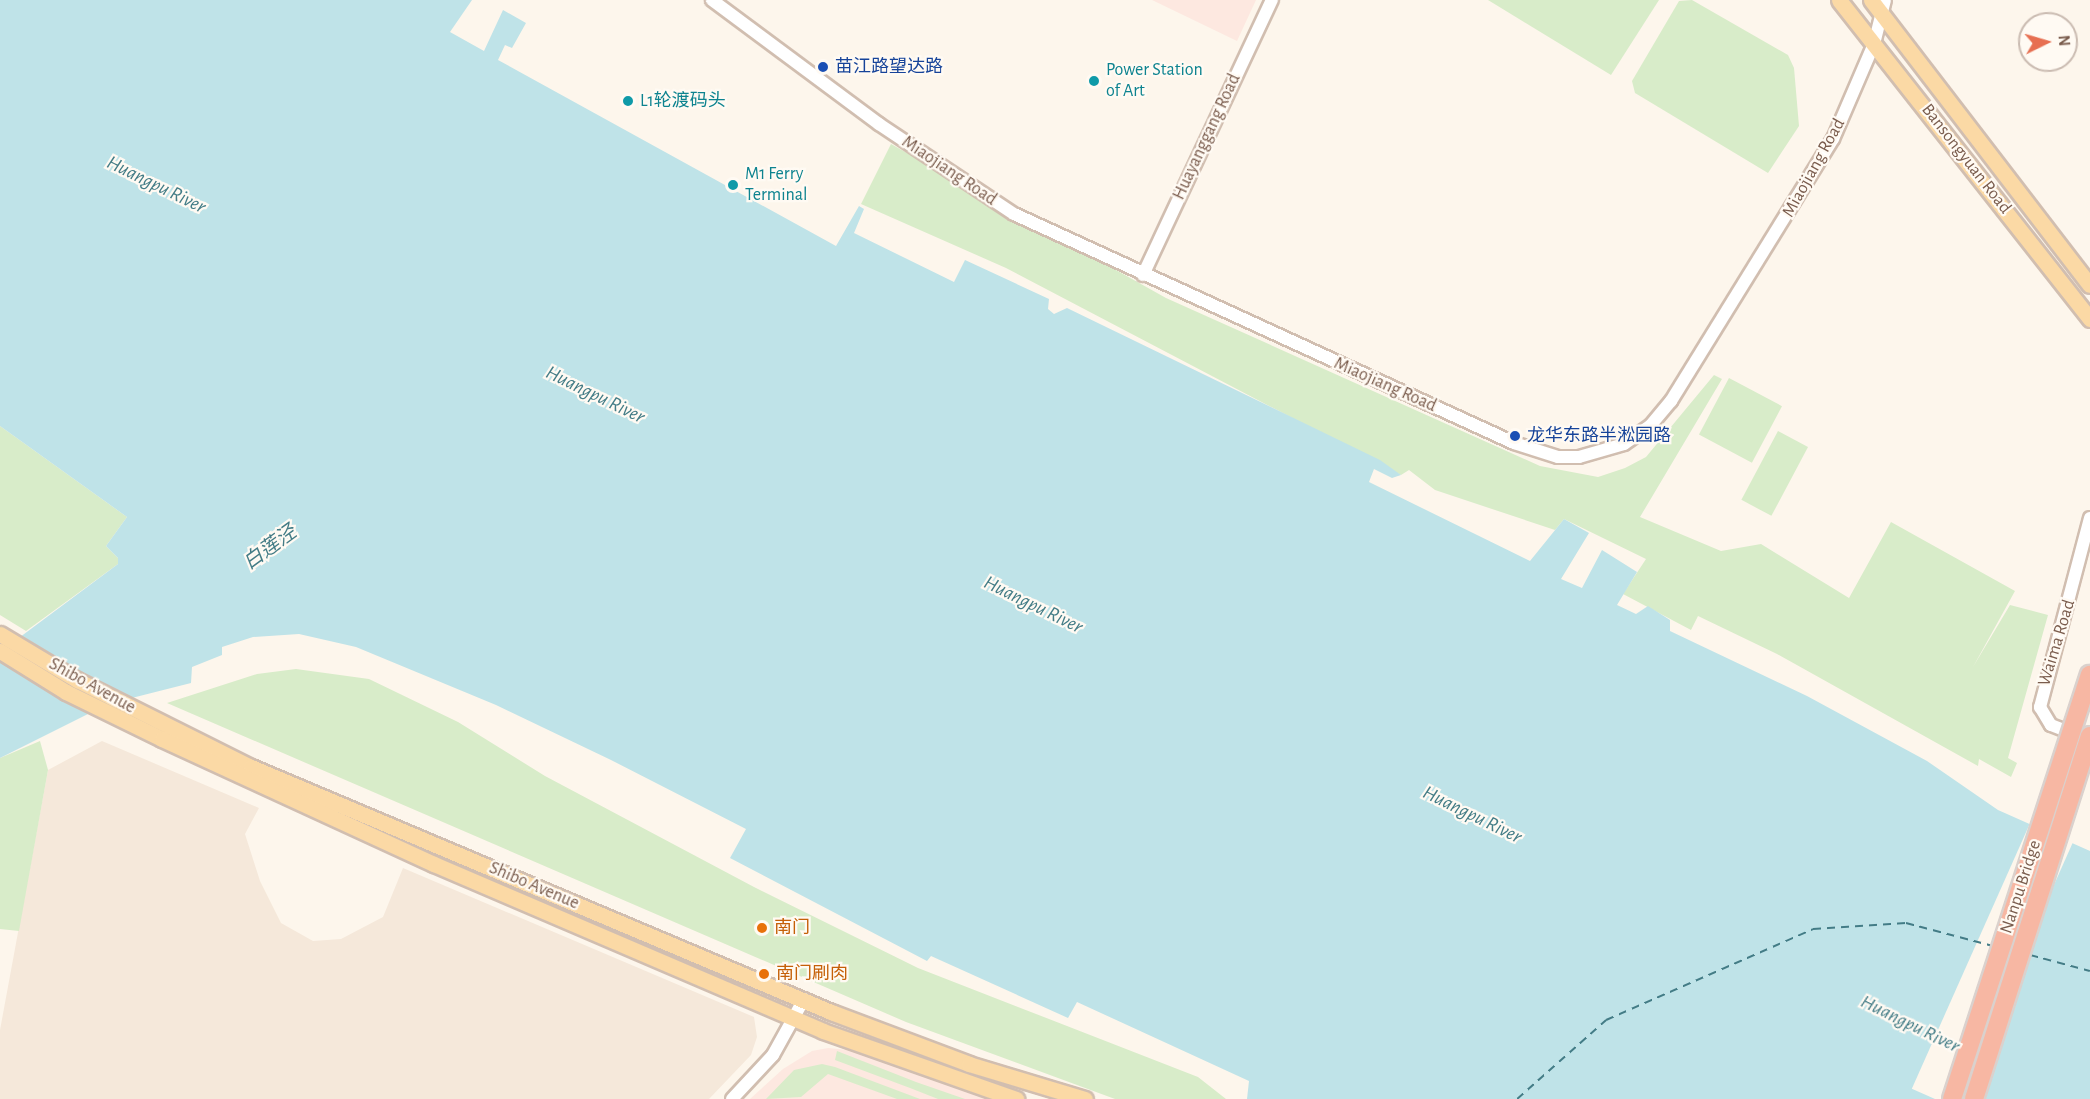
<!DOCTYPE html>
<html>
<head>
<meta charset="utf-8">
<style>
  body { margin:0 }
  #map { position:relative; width:2090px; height:1099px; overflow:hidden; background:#fdf6ec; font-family:"Alegreya Sans","Noto Sans SC",sans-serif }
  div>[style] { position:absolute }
  .residential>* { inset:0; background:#f5e8da }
  .commercial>* { inset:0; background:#fde8e0 }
  .green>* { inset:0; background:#d8ecc9; transform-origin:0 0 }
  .water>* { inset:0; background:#bfe3e8 }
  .pier>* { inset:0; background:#fdf6ec; transform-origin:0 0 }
  .ferry>* { height:1.5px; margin-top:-0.75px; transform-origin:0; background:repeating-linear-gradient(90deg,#437c86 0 8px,transparent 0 14px) }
  .roads { filter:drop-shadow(2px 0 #d1beb0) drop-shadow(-2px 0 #d1beb0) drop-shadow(0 2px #d1beb0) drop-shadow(0 -2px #d1beb0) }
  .minor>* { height:12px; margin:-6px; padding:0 6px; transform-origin:6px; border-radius:6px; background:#fff }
  .major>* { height:15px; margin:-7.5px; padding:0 7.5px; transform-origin:7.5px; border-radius:7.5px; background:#fbd9a5 }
  .bridges { filter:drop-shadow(2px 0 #dad1cd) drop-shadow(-2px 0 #dad1cd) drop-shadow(0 2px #dad1cd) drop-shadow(0 -2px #dad1cd) }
  .highway-bridge>* { height:18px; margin:-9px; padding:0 9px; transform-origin:9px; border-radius:9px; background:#f7b7a3 }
  .dots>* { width:16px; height:16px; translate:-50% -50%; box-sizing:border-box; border:3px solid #fffaf3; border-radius:50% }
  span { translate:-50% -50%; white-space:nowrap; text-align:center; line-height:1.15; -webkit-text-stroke:4.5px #fffaf3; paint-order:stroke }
  .transit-label { font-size:18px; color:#164399 }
  .left { translate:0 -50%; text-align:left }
  .culture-label { font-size:18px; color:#0d838f }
  .street-label { font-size:18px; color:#7a5c4d }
  .food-label { font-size:18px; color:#c56008 }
  .water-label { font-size:20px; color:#437c86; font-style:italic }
  .north { position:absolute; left:2018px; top:12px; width:60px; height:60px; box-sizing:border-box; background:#fffaf3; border:2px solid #cabbb1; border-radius:50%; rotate:85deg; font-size:16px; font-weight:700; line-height:24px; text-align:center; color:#7a5c4d }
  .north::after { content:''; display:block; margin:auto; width:21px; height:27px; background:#e76f51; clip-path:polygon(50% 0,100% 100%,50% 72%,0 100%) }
</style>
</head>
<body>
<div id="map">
  <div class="residential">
    <i style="clip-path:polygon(102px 741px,259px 808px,245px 834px,260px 881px,281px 923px,313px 941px,341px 939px,383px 917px,403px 868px,754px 1017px,757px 1037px,751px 1055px,709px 1099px,0 1099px,0 1030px,48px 770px)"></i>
  </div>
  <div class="commercial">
    <i style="clip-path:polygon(1152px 0,1256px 0,1237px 41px)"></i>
    <i style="clip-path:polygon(828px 1048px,848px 1050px,986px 1099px,750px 1099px,783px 1069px,812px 1051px)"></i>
  </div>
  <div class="green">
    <i style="clip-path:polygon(1488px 0,1659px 0,1611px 75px)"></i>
    <i style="clip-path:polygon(1692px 0,1788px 55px,1794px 68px,1799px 126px,1768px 173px,1635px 93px,1632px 81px,1679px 1px)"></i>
    <i style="clip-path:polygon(891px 144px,1166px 298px,1540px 466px,1598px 477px,1625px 468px,1646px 457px,1714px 375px,1722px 379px,1640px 517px,1721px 551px,1761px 544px,1849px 598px,1891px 522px,2015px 591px,1973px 667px,2010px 605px,2048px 615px,2008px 758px,2017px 763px,2011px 777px,1979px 759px,1978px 766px,1777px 654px,1698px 616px,1691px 630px,1623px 594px,1646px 559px,1564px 519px,1555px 530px,1435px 490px,1409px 470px,1401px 475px,1006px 268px,861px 204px)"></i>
    <i style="left:1729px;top:378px;width:60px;height:64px;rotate:28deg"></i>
    <i style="clip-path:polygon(0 426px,127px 517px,106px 546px,118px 558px,118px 564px,26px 631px,0 615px)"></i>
    <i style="left:1778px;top:431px;width:34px;height:78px;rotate:28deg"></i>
    <i style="clip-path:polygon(296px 669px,369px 679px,458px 722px,545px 776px,754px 887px,918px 968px,1198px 1077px,1226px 1099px,1115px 1099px,906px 1022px,167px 703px,257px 674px)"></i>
    <i style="clip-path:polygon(40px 741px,48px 770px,19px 931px,0 929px,0 758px)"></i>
    <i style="clip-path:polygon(837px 1051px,916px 1082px,965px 1099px,938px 1099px,910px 1088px,835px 1060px)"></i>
    <i style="clip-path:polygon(822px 1064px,835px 1067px,920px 1099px,897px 1099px,828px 1074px,801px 1097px,766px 1099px,794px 1070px)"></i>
  </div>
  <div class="water">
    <i style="clip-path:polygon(0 0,472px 0,450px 32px,484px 51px,503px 10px,526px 23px,512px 48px,505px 45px,498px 60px,836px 246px,859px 206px,864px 209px,854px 233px,954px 282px,965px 260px,1049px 299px,1048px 309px,1054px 314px,1067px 308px,1380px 460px,1401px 475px,1392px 478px,1374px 469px,1369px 482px,1530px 561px,1564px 519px,1589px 533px,1561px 579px,1582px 588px,1602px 550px,1637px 572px,1617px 605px,1636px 614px,1648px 606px,1670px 620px,1670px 631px,1807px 696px,1927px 761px,1998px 810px,2090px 851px,2090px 1099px,1247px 1099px,1249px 1081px,1077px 1002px,1068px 1018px,931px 956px,927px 961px,730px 858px,746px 829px,611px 760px,496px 705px,356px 647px,299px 634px,253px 637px,222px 647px,222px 655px,192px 667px,191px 683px,108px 704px,0 758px,0 652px,118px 564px,118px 558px,106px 546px,127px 517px,0 426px)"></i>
  </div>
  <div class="pier">
    <i style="left:2031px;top:821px;width:47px;height:293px;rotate:24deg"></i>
  </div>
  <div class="ferry">
    <i style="left:2030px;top:955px;width:62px;rotate:14.9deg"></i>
    <i style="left:1517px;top:1099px;width:119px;rotate:-41.6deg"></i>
    <i style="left:1606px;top:1020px;width:226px;rotate:-23.7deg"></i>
    <i style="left:1813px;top:929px;width:93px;rotate:-3.7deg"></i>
    <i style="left:1906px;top:923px;width:90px;rotate:14.8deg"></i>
  </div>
  <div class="roads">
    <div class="minor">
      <i style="left:712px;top:0;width:208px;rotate:36.6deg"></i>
      <i style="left:879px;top:124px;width:162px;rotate:33.7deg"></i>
      <i style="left:1014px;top:214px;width:550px;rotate:24.61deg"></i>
      <i style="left:1514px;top:443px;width:46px;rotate:17.7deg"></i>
      <i style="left:1558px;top:457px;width:21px"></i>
      <i style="left:1579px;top:457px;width:47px;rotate:-16.1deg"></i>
      <i style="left:1624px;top:444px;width:32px;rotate:-35deg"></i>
      <i style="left:1650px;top:426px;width:33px;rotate:-50deg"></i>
      <i style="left:1671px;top:401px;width:308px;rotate:-58.3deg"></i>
      <i style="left:1833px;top:139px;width:103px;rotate:-66.7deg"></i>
      <i style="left:1874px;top:44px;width:45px;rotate:-76deg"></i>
      <i style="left:1143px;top:275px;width:304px;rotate:-64.9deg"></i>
      <i style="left:2090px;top:518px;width:196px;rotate:104.8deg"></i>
      <i style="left:2040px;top:707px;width:21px;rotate:59deg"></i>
      <i style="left:2051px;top:725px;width:42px;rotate:21deg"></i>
      <i style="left:732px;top:1099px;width:60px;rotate:-47deg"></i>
      <i style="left:773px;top:1055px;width:64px;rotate:-61deg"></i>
    </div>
    <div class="major">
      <i style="left:1839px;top:0;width:406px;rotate:51.8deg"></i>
      <i style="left:1871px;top:0;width:359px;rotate:52.5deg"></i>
      <i style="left:0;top:634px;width:90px;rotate:30.9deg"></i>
      <i style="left:77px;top:680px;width:195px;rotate:26.6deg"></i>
      <i style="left:251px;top:767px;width:630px;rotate:22.9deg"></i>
      <i style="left:831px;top:1012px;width:147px;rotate:20.6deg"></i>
      <i style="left:969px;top:1064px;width:121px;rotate:16.8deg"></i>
      <i style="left:0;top:651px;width:78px;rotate:31.8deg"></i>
      <i style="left:66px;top:692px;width:107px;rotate:26.1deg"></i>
      <i style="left:162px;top:739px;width:299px;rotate:24.7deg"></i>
      <i style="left:434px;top:864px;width:423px;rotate:23.2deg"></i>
      <i style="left:823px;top:1031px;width:205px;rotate:19.4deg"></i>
    </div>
  </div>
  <div class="bridges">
    <div class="highway-bridge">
      <i style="left:1952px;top:1099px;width:446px;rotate:-72deg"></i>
      <i style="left:1974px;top:1099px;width:381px;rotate:-72.3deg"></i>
    </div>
  </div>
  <div class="dots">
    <i style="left:823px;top:67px;background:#1a4fb4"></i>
    <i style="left:1094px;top:81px;background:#0f9aa8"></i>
    <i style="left:628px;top:101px;background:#0f9aa8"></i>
    <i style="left:733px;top:185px;background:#0f9aa8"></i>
    <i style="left:1515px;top:436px;background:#1a4fb4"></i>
    <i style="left:762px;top:928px;background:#e8710a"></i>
    <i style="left:764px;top:974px;background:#e8710a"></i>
  </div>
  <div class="transit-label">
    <span class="left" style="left:835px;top:67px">苗江路望达路</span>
    <span class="left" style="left:1527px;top:436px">龙华东路半淞园路</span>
  </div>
  <div class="culture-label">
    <span class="left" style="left:1106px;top:81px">Power Station<br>of Art</span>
    <span class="left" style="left:640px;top:101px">L1轮渡码头</span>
    <span class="left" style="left:745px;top:185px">M1 Ferry<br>Terminal</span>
  </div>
  <div class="street-label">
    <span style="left:1207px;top:137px;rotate:-65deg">Huayanggang Road</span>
    <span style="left:1966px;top:159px;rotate:52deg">Bansongyuan Road</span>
    <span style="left:1814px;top:168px;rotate:-61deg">Miaojiang Road</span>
    <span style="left:949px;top:171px;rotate:34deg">Miaojiang Road</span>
    <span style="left:1385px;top:385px;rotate:24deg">Miaojiang Road</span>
    <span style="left:2057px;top:643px;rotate:-73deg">Waima Road</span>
    <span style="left:92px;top:686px;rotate:29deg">Shibo Avenue</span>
    <span style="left:534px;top:886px;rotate:23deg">Shibo Avenue</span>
    <span style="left:2021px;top:887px;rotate:-72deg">Nanpu Bridge</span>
  </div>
  <div class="food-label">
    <span class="left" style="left:774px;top:928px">南门</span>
    <span class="left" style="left:776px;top:974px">南门刷肉</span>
  </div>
  <div class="water-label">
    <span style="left:156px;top:185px;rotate:26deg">Huangpu River</span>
    <span style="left:595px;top:395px;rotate:26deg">Huangpu River</span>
    <span style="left:270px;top:548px;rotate:-36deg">白莲泾</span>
    <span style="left:1033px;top:605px;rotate:26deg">Huangpu River</span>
    <span style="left:1472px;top:815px;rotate:26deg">Huangpu River</span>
    <span style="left:1910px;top:1024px;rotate:26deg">Huangpu River</span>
  </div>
  <div class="north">N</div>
</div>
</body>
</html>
